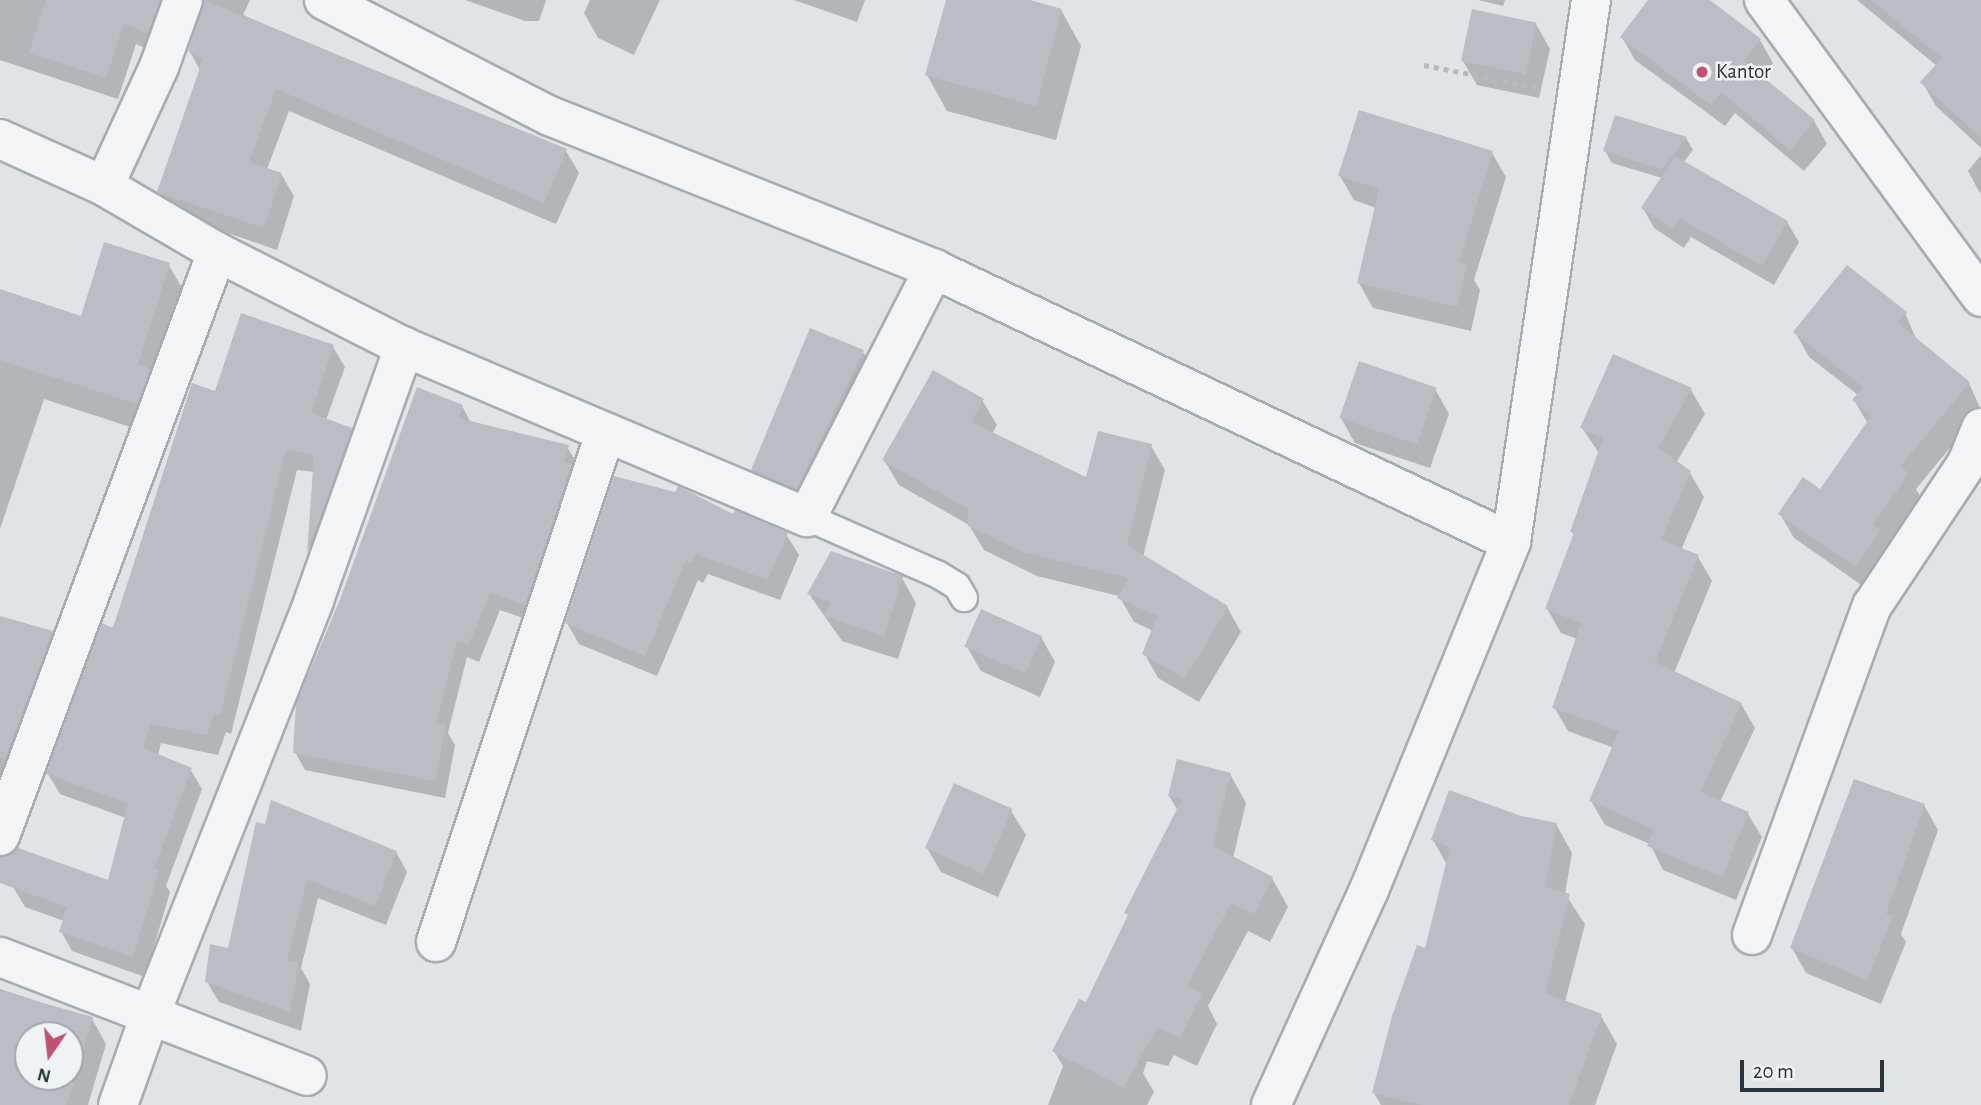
<!DOCTYPE html>
<html>
<head>
<meta charset="utf-8">
<style>
  body { margin:0 }
  #map { position:relative; width:1981px; height:1105px; overflow:hidden; background:#e0e4e7; font-family:"Alegreya Sans",sans-serif }
  div>[style] { position:absolute }
  .shadow>* { inset:0; background:#0003 }
  .building>* { inset:0; background:#b8bec4; transform-origin:0 0 }
  .path>* { height:4.5px; margin-top:-2.25px; transform-origin:0; background:repeating-linear-gradient(90deg,#b6babe 0 5px,transparent 0 10px) }
  .roads { filter:drop-shadow(2px 0 #a6acb1) drop-shadow(-2px 0 #a6acb1) drop-shadow(0 2px #a6acb1) drop-shadow(0 -2px #a6acb1) }
  .lane>* { height:26px; margin:-13px; padding:0 13px; transform-origin:13px; border-radius:13px; background:#f2f4f6 }
  .street>* { height:38px; margin:-19px; padding:0 19px; transform-origin:19px; border-radius:19px; background:#f2f4f6 }
  .dots>* { width:19px; height:19px; translate:-50% -50%; box-sizing:border-box; border:4px solid #eff3f5; border-radius:50% }
  span { translate:-50% -50%; white-space:nowrap; text-align:center; line-height:1.15; -webkit-text-stroke:5px #eff3f5; paint-order:stroke }
  .poi-label { font-size:21px; color:#2a343d }
  .left { translate:0 -50%; text-align:left }
  .north { position:absolute; left:14px; top:1021px; width:70px; height:70px; box-sizing:border-box; background:#eff3f5; border:2px solid #a0a7ab; border-radius:50%; rotate:194deg; font-size:19px; font-weight:700; line-height:28px; text-align:center; color:#2a343d }
  .north::after { content:''; display:block; margin:auto; width:24px; height:32px; background:#c05173; clip-path:polygon(50% 0,100% 100%,50% 72%,0 100%) }
  .scale { position:absolute; left:1740px; top:1060px; width:144px; height:32px; box-sizing:border-box; border:4px solid #2a343d; border-top:0; padding-left:9px; font-size:21px; line-height:24px; white-space:nowrap; color:#2a343d; -webkit-text-stroke:5px #eff3f5; paint-order:stroke }
</style>
</head>
<body>
<div id="map">
  <div class="shadow">
    <i style="clip-path:polygon(0 0,250px 0,243px 15px,566px 151px,579px 173px,556px 224px,289px 111px,267px 169px,281px 174px,294px 196px,277px 250px,172px 214px,159px 191px,200px 70px,190px 52px,205px 1px,181px 6px,160px 55px,136px 44px,118px 99px,0 60px)"></i>
    <i style="clip-path:polygon(465px 0,546px 0,539px 21px,525px 21px)"></i>
    <i style="clip-path:polygon(590px 0,660px 0,634px 55px,598px 38px,584px 13px)"></i>
    <i style="clip-path:polygon(794px 0,865px 0,857px 22px)"></i>
    <i style="clip-path:polygon(947px 0,1023px 0,1061px 10px,1081px 46px,1056px 140px,947px 111px,927px 75px)"></i>
    <i style="clip-path:polygon(1478px 0,1505px 0,1503px 6px)"></i>
    <i style="clip-path:polygon(1650px 0,1707px 0,1760px 40px,1773px 63px,1762px 78px,1814px 121px,1827px 144px,1804px 171px,1735px 113px,1725px 126px,1635px 60px,1622px 37px)"></i>
    <i style="clip-path:polygon(1857px 0,1981px 0,1981px 148px,1936px 106px,1922px 82px,1937px 66px)"></i>
    <i style="clip-path:polygon(1536px 24px,1550px 49px,1539px 98px,1477px 85px,1463px 61px)"></i>
    <i style="clip-path:polygon(1686px 138px,1693px 150px,1683px 163px,1787px 222px,1799px 242px,1774px 285px,1691px 237px,1684px 248px,1654px 228px,1643px 208px,1662px 178px,1612px 163px,1605px 151px)"></i>
    <i style="clip-path:polygon(1492px 153px,1506px 177px,1474px 280px,1480px 290px,1471px 331px,1373px 308px,1359px 283px,1376px 208px,1354px 200px,1340px 176px)"></i>
    <i style="clip-path:polygon(1981px 155px,1981px 195px,1968px 171px)"></i>
    <i style="clip-path:polygon(168px 264px,187px 296px,155px 435px,44px 399px,0 529px,0 291px,83px 318px)"></i>
    <i style="clip-path:polygon(1905px 313px,1917px 341px,1969px 383px,1981px 410px,1916px 489px,1922px 499px,1870px 591px,1794px 538px,1780px 514px,1821px 491px,1868px 424px,1854px 400px,1858px 395px,1809px 357px,1795px 332px)"></i>
    <i style="clip-path:polygon(333px 347px,345px 367px,326px 420px,351px 429px,362px 449px,319px 571px,309px 554px,315px 472px,297px 470px,231px 734px,226px 732px,218px 755px,161px 743px,158px 756px,190px 769px,202px 789px,166px 886px,170px 892px,145px 977px,72px 951px,61px 931px,64px 921px,25px 907px,13px 887px,110px 883px,126px 818px,60px 794px,48px 774px,216px 393px)"></i>
    <i style="clip-path:polygon(863px 352px,877px 376px,811px 513px,767px 494px,753px 470px)"></i>
    <i style="clip-path:polygon(1614px 356px,1691px 390px,1705px 414px,1676px 463px,1690px 473px,1704px 497px,1681px 550px,1698px 557px,1712px 581px,1674px 673px,1741px 704px,1755px 728px,1720px 802px,1748px 814px,1762px 837px,1736px 900px,1663px 870px,1650px 844px,1605px 825px,1591px 801px,1614px 748px,1568px 731px,1554px 707px,1577px 639px,1561px 633px,1547px 609px,1575px 537px,1572px 532px,1599px 453px,1582px 428px)"></i>
    <i style="clip-path:polygon(1435px 389px,1449px 414px,1430px 468px,1355px 443px,1341px 418px)"></i>
    <i style="clip-path:polygon(982px 400px,997px 425px,992px 434px,1088px 480px,1151px 446px,1165px 470px,1143px 557px,1227px 607px,1241px 632px,1199px 702px,1158px 678px,1144px 653px,1153px 631px,1134px 622px,1119px 596px,1037px 576px,984px 550px,969px 525px,899px 485px,884px 460px)"></i>
    <i style="clip-path:polygon(462px 406px,471px 423px,567px 447px,578px 465px,535px 622px,500px 610px,479px 662px,467px 657px,448px 733px,455px 745px,445px 798px,305px 770px,295px 752px)"></i>
    <i style="clip-path:polygon(734px 517px,786px 534px,799px 555px,780px 600px,708px 574px,703px 583px,698px 580px,657px 676px,579px 644px,567px 623px)"></i>
    <i style="clip-path:polygon(902px 578px,916px 603px,898px 659px,842px 641px,809px 594px)"></i>
    <i style="clip-path:polygon(0 618px,52px 633px,66px 657px,0 814px)"></i>
    <i style="clip-path:polygon(1041px 637px,1055px 662px,1040px 697px,981px 671px,967px 647px)"></i>
    <i style="clip-path:polygon(1230px 774px,1246px 803px,1233px 858px,1272px 878px,1288px 907px,1270px 942px,1248px 931px,1208px 1006px,1217px 1024px,1197px 1066px,1174px 1055px,1168px 1066px,1147px 1061px,1143px 1073px,1154px 1092px,1147px 1105px,1048px 1105px,1063px 1066px,1054px 1051px,1086px 1004px,1178px 811px,1169px 796px)"></i>
    <i style="clip-path:polygon(1924px 805px,1938px 830px,1901px 934px,1906px 942px,1881px 1004px,1806px 973px,1792px 948px)"></i>
    <i style="clip-path:polygon(1011px 811px,1026px 835px,998px 897px,941px 872px,927px 848px)"></i>
    <i style="clip-path:polygon(1520px 817px,1556px 824px,1572px 853px,1565px 894px,1585px 924px,1565px 1002px,1601px 1016px,1617px 1044px,1595px 1105px,1381px 1105px,1374px 1093px,1426px 950px,1447px 865px,1433px 840px)"></i>
    <i style="clip-path:polygon(266px 826px,396px 852px,407px 872px,386px 925px,318px 898px,301px 968px,310px 984px,301px 1031px,219px 1002px,207px 982px,229px 950px)"></i>
    <i style="clip-path:polygon(evenodd,0 989px,92px 1019px,106px 1044px,88px 1105px,1px 1105px,0 989px,28px 1035px,70px 1035px,70px 1077px,28px 1077px,28px 1035px)"></i>
  </div>
  <div class="building">
    <i style="clip-path:polygon(46px 0,160px 0,148px 34px,124px 23px,106px 78px,29px 53px)"></i>
    <i style="clip-path:polygon(204px 0,567px 149px,544px 203px,276px 89px,249px 162px,282px 173px,264px 228px,157px 192px,203px 59px,188px 52px)"></i>
    <i style="clip-path:polygon(946px 0,1030px 0,1062px 9px,1036px 106px,925px 75px)"></i>
    <i style="clip-path:polygon(1648px 0,1710px 0,1761px 39px,1744px 61px,1815px 120px,1790px 150px,1721px 92px,1711px 105px,1620px 37px)"></i>
    <i style="clip-path:polygon(1871px 0,1981px 0,1981px 138px,1920px 82px,1942px 58px)"></i>
    <i style="left:1472px;top:9px;width:66px;height:53px;rotate:12deg"></i>
    <i style="clip-path:polygon(1359px 110px,1493px 151px,1459px 262px,1467px 264px,1457px 307px,1357px 283px,1379px 189px,1338px 176px)"></i>
    <i style="clip-path:polygon(1615px 115px,1687px 137px,1662px 169px,1603px 151px)"></i>
    <i style="clip-path:polygon(1675px 156px,1788px 221px,1762px 266px,1679px 218px,1672px 229px,1641px 208px)"></i>
    <i style="clip-path:polygon(104px 242px,170px 263px,138px 364px,150px 369px,137px 404px,0 360px,0 289px,81px 316px)"></i>
    <i style="clip-path:polygon(1847px 265px,1907px 312px,1898px 323px,1970px 382px,1900px 467px,1909px 473px,1873px 525px,1881px 530px,1855px 567px,1778px 514px,1803px 477px,1820px 489px,1871px 416px,1852px 400px,1863px 387px,1793px 332px)"></i>
    <i style="clip-path:polygon(241px 313px,334px 345px,311px 413px,352px 428px,307px 554px,314px 455px,286px 450px,220px 715px,214px 713px,207px 735px,150px 724px,143px 748px,192px 768px,154px 869px,159px 870px,133px 957px,59px 932px,67px 907px,0 883px,0 857px,18px 848px,108px 880px,128px 803px,46px 774px,102px 623px,113px 628px,192px 383px,215px 391px)"></i>
    <i style="clip-path:polygon(810px 328px,864px 350px,797px 489px,751px 470px)"></i>
    <i style="clip-path:polygon(1613px 354px,1692px 388px,1658px 448px,1691px 471px,1661px 540px,1699px 555px,1655px 662px,1742px 703px,1700px 792px,1749px 812px,1722px 877px,1647px 846px,1654px 829px,1589px 801px,1619px 731px,1552px 708px,1581px 623px,1545px 609px,1574px 533px,1570px 532px,1603px 438px,1580px 428px)"></i>
    <i style="left:1359px;top:361px;width:82px;height:60px;rotate:19deg"></i>
    <i style="clip-path:polygon(933px 370px,984px 399px,971px 422px,1086px 477px,1098px 431px,1152px 444px,1127px 545px,1228px 606px,1185px 679px,1142px 654px,1157px 616px,1117px 598px,1129px 578px,1022px 552px,968px 526px,968px 509px,882px 460px)"></i>
    <i style="clip-path:polygon(417px 387px,463px 405px,458px 418px,569px 445px,564px 462px,572px 464px,525px 605px,490px 593px,469px 645px,457px 640px,436px 723px,446px 725px,435px 781px,293px 753px,296px 704px,341px 597px)"></i>
    <i style="clip-path:polygon(614px 476px,675px 492px,678px 486px,733px 514px,735px 510px,788px 533px,768px 580px,696px 554px,691px 563px,686px 560px,645px 656px,565px 623px)"></i>
    <i style="clip-path:polygon(831px 551px,903px 576px,884px 636px,825px 616px,830px 602px,807px 594px)"></i>
    <i style="left:981px;top:609px;width:67px;height:41px;rotate:24deg"></i>
    <i style="clip-path:polygon(0 616px,53px 631px,5px 759px,0 757px)"></i>
    <i style="clip-path:polygon(1177px 759px,1231px 773px,1213px 846px,1273px 877px,1254px 914px,1231px 903px,1187px 986px,1202px 993px,1180px 1038px,1157px 1027px,1124px 1088px,1052px 1051px,1079px 999px,1086px 1002px,1128px 915px,1124px 913px,1182px 799px,1168px 796px)"></i>
    <i style="clip-path:polygon(1854px 779px,1925px 804px,1886px 914px,1893px 916px,1867px 980px,1790px 948px)"></i>
    <i style="left:954px;top:783px;width:64px;height:71px;rotate:24deg"></i>
    <i style="clip-path:polygon(1449px 790px,1521px 816px,1557px 823px,1545px 887px,1570px 894px,1545px 993px,1602px 1014px,1569px 1105px,1421px 1105px,1372px 1093px,1392px 1016px,1417px 945px,1425px 948px,1450px 847px,1431px 840px)"></i>
    <i style="clip-path:polygon(271px 800px,397px 851px,375px 906px,307px 879px,287px 960px,299px 962px,290px 1012px,205px 982px,210px 944px,228px 948px,256px 822px,265px 824px)"></i>
    <i style="clip-path:polygon(evenodd,0 991px,93px 1017px,67px 1105px,0 1105px,0 991px,28px 1035px,70px 1035px,70px 1077px,28px 1077px,28px 1035px)"></i>
  </div>
  <div class="path">
    <i style="left:1424px;top:65px;width:114px;rotate:11.1deg"></i>
  </div>
  <div class="roads">
    <div class="lane">
      <i style="left:807px;top:517px;width:142px;rotate:23.7deg"></i>
      <i style="left:937px;top:574px;width:23px;rotate:31deg"></i>
      <i style="left:957px;top:586px;width:14px;rotate:60deg"></i>
    </div>
    <div class="street">
      <i style="left:324px;top:0;width:254px;rotate:27.2deg"></i>
      <i style="left:550px;top:116px;width:413px;rotate:21.7deg"></i>
      <i style="left:934px;top:269px;width:638px;rotate:25.32deg"></i>
      <i style="left:1764px;top:0;width:368px;rotate:53.8deg"></i>
      <i style="left:0;top:139px;width:114px;rotate:24.3deg"></i>
      <i style="left:104px;top:186px;width:131px;rotate:30.3deg"></i>
      <i style="left:217px;top:252px;width:210px;rotate:26.9deg"></i>
      <i style="left:404px;top:347px;width:437px;rotate:22.9deg"></i>
      <i style="left:807px;top:517px;width:279px;rotate:-62.9deg"></i>
      <i style="left:104px;top:186px;width:131px;rotate:-65.2deg"></i>
      <i style="left:159px;top:67px;width:71px;rotate:-70.3deg"></i>
      <i style="left:0;top:836px;width:623px;rotate:-69.62deg"></i>
      <i style="left:1752px;top:935px;width:350px;rotate:-70deg"></i>
      <i style="left:1872px;top:606px;width:172px;rotate:-56.4deg"></i>
      <i style="left:1967px;top:463px;width:38px;rotate:-68deg"></i>
      <i style="left:436px;top:942px;width:535px;rotate:-71.6deg"></i>
      <i style="left:0;top:957px;width:161px;rotate:21.1deg"></i>
      <i style="left:150px;top:1015px;width:446px;rotate:-68.4deg"></i>
      <i style="left:314px;top:600px;width:269px;rotate:-70.4deg"></i>
      <i style="left:118px;top:1105px;width:96px;rotate:-70.4deg"></i>
      <i style="left:150px;top:1015px;width:168px;rotate:21.2deg"></i>
      <i style="left:1271px;top:1105px;width:236px;rotate:-65.5deg"></i>
      <i style="left:1369px;top:890px;width:376px;rotate:-67.8deg"></i>
      <i style="left:1511px;top:542px;width:548px;rotate:-81.6deg"></i>
    </div>
  </div>
  <div class="dots">
    <i style="left:1702px;top:72px;background:#c05173"></i>
  </div>
  <div class="poi-label">
    <span class="left" style="left:1716px;top:72px">Kantor</span>
  </div>
  <div class="north">N</div>
  <div class="scale">20 m</div>
</div>
</body>
</html>
